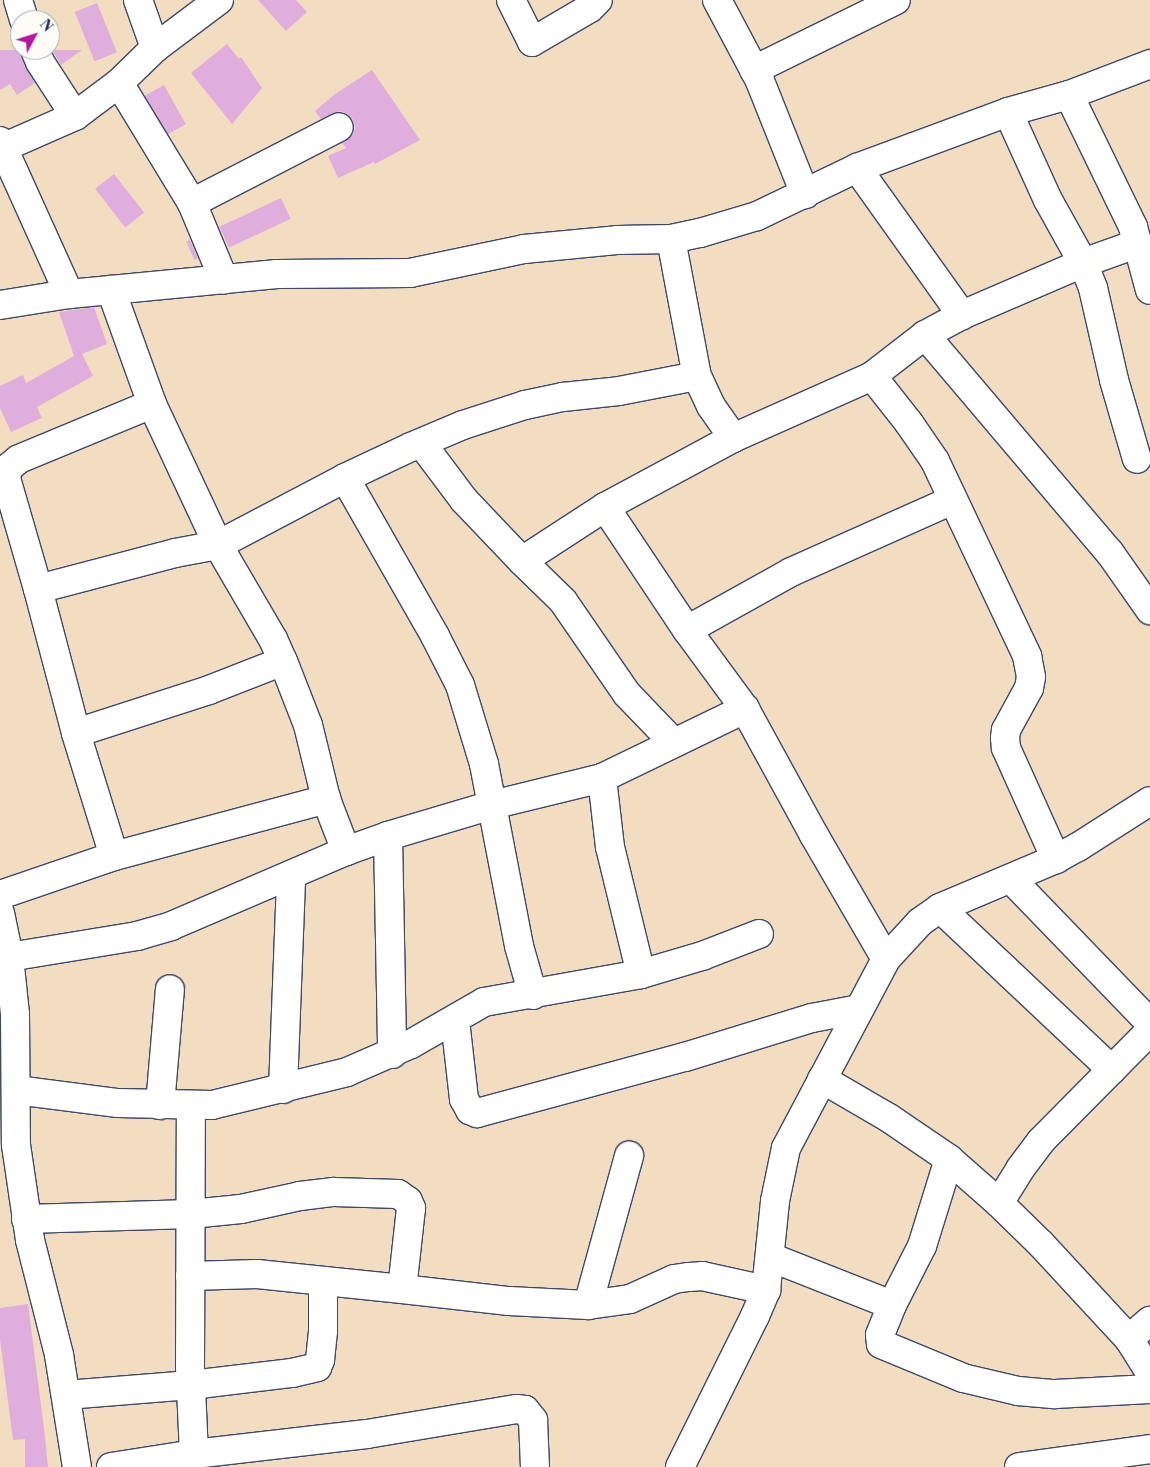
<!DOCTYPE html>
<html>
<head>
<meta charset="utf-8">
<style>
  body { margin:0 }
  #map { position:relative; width:1150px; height:1467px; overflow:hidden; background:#f3ddc0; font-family:"Libre Bodoni",serif }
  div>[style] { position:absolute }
  .building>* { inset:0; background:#dfaedd; transform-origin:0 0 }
  .roads { filter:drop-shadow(1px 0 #3b496d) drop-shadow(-1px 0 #3b496d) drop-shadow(0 1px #3b496d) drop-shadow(0 -1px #3b496d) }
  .minor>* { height:28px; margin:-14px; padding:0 14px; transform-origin:14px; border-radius:14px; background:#fff }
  span { translate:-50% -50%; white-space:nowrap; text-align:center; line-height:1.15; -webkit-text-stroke:4.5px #fdfcf7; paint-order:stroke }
  .north { position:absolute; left:10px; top:10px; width:50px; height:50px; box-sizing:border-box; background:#fdfcf7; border:1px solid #a3aaba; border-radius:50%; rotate:50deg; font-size:14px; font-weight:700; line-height:20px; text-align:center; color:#1b2f5e }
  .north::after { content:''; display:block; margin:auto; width:18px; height:22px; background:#b5179e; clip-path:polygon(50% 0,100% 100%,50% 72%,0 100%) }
</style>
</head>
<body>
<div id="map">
  <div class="building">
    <i style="clip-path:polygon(258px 0,296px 0,307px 12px,286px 31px)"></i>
    <i style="left:97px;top:3px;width:53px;height:24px;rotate:68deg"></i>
    <i style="clip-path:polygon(227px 44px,239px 59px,241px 57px,262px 88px,232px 124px,191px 73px)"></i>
    <i style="clip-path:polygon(0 50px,20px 50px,26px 68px,35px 83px,17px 95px,10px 84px,0 90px)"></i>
    <i style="clip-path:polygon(52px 50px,82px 50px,61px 65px)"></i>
    <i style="clip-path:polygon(372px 70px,420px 140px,375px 164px,374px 162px,338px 178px,328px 156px,346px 148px,342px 143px,352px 135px,355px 128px,353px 120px,348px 114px,340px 111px,321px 119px,315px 111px,335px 94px)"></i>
    <i style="left:164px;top:85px;width:45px;height:22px;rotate:61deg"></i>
    <i style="left:114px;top:174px;width:49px;height:24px;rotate:52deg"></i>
    <i style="left:281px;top:198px;width:23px;height:68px;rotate:65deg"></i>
    <i style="left:190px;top:240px;width:20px;height:4px;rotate:66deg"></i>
    <i style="clip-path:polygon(94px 307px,107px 344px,82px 354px,93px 376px,37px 407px,42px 418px,11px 432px,0 408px,0 386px,23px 375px,26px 383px,74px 356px,59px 312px)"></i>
    <i style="clip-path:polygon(28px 1304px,45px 1437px,48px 1467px,25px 1467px,25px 1439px,13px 1440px,0 1339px,0 1308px)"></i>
  </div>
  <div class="roads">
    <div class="minor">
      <i style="left:18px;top:0;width:21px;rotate:73deg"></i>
      <i style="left:138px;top:0;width:51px;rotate:70.5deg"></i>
      <i style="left:511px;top:0;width:47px;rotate:63.4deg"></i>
      <i style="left:532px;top:42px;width:67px;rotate:-30.4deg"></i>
      <i style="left:590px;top:8px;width:11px;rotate:-45deg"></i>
      <i style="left:717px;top:0;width:92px;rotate:62deg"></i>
      <i style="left:760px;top:81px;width:122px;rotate:68.3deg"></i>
      <i style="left:35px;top:50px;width:13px;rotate:67deg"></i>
      <i style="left:40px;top:62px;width:64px;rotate:57.1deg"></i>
      <i style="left:754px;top:70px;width:158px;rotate:-26.2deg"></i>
      <i style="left:119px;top:83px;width:140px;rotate:58.7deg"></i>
      <i style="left:192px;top:203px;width:83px;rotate:67.4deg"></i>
      <i style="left:1069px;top:95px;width:147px;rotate:64.1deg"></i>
      <i style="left:1133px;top:227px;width:65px;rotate:74.9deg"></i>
      <i style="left:1008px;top:112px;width:97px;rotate:65.6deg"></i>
      <i style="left:1048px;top:200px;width:72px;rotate:60.9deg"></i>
      <i style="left:1083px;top:263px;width:27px;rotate:68deg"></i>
      <i style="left:1093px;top:288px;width:94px;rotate:77.1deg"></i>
      <i style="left:1114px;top:380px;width:82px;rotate:73.8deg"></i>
      <i style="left:0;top:141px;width:168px;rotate:65.7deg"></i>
      <i style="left:0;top:149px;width:82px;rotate:-23.7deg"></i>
      <i style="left:75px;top:116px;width:55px;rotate:-36.9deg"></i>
      <i style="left:119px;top:83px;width:50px;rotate:-44.2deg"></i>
      <i style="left:155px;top:48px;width:80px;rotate:-36.9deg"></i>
      <i style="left:857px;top:168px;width:181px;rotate:54.5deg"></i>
      <i style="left:192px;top:203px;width:165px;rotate:-27.3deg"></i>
      <i style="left:671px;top:239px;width:139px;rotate:79.3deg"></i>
      <i style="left:697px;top:376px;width:33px;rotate:65deg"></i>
      <i style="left:711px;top:406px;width:39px;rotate:55deg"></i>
      <i style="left:111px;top:290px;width:121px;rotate:70.2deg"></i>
      <i style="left:152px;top:404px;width:156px;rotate:64.9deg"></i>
      <i style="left:218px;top:545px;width:109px;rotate:59.7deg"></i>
      <i style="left:273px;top:639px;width:24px;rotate:66deg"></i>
      <i style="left:283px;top:661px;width:69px;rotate:68.7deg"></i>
      <i style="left:308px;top:725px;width:76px;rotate:76.3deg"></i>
      <i style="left:326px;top:799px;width:56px;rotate:69deg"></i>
      <i style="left:0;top:305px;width:70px;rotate:-9.1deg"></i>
      <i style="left:69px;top:294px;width:209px;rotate:-5.5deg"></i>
      <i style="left:277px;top:274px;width:133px;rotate:-0.4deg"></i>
      <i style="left:410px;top:273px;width:116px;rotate:-11.9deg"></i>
      <i style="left:524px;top:249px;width:93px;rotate:-5.5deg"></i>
      <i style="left:617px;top:240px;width:54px;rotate:-1.1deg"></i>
      <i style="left:671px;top:239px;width:30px;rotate:-12deg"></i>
      <i style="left:700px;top:233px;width:59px;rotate:-16.6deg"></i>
      <i style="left:757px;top:216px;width:111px;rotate:-25.6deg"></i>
      <i style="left:857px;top:168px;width:161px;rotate:-20.3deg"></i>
      <i style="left:1008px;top:112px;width:63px;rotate:-15.6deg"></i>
      <i style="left:1069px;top:95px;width:87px;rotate:-20.9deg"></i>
      <i style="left:925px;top:335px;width:286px;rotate:49.7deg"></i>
      <i style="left:1110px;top:553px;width:70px;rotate:54.9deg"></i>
      <i style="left:872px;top:376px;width:60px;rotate:51.8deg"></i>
      <i style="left:909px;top:423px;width:46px;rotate:55.6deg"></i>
      <i style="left:935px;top:461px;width:216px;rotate:64.7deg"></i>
      <i style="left:1027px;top:656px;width:21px;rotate:79deg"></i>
      <i style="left:1031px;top:677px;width:11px;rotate:100deg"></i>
      <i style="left:1029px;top:688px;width:48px;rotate:118.7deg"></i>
      <i style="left:1006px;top:730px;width:8px;rotate:97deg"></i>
      <i style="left:1005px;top:738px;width:10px;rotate:84deg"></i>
      <i style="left:1006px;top:748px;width:122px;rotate:65.8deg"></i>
      <i style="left:422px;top:444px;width:70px;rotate:53.1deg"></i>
      <i style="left:464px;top:500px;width:84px;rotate:46.4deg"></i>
      <i style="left:522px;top:561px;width:57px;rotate:44.3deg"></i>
      <i style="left:563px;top:601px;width:113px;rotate:55.5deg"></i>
      <i style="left:627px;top:694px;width:66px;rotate:46.2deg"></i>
      <i style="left:345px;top:478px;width:182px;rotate:60.3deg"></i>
      <i style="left:435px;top:636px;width:55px;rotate:63deg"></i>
      <i style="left:460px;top:685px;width:83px;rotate:73.1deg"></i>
      <i style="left:484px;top:764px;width:185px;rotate:79.1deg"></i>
      <i style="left:519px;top:946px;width:51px;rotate:74.1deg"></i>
      <i style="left:605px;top:507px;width:148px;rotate:56.3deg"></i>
      <i style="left:687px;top:630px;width:98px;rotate:53.7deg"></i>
      <i style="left:745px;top:709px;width:144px;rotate:61.3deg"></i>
      <i style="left:814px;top:835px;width:143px;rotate:59.9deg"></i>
      <i style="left:522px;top:561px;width:99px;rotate:-33deg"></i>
      <i style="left:605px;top:507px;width:145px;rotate:-28.3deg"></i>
      <i style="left:733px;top:438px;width:152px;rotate:-24deg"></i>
      <i style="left:872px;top:376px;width:67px;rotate:-37.7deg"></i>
      <i style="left:925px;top:335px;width:42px;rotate:-28.4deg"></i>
      <i style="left:962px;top:315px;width:132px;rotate:-23.3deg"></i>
      <i style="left:1083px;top:263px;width:59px;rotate:-19.7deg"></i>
      <i style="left:38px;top:589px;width:116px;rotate:-106.1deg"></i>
      <i style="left:6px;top:478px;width:10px;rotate:-79deg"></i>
      <i style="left:8px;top:468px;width:14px;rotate:-39deg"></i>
      <i style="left:19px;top:459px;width:144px;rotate:-22.5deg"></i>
      <i style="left:687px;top:630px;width:119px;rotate:-29.1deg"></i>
      <i style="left:791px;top:572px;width:177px;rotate:-24deg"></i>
      <i style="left:76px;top:733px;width:140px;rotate:-17.9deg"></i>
      <i style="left:209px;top:690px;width:79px;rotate:-21.4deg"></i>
      <i style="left:602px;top:778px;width:69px;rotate:83.4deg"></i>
      <i style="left:610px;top:847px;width:131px;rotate:76.3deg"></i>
      <i style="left:388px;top:836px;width:218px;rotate:88.9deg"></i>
      <i style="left:114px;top:856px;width:129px;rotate:-107.2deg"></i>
      <i style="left:76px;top:733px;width:149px;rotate:-104.8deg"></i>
      <i style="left:38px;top:589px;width:142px;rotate:-14.7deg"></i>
      <i style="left:175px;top:553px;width:44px;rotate:-10.5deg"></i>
      <i style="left:218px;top:545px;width:144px;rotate:-27.8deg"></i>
      <i style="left:345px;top:478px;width:73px;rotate:-25.2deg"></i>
      <i style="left:411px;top:447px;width:56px;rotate:-22.9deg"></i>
      <i style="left:463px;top:425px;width:65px;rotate:-17.9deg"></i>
      <i style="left:525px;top:405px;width:39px;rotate:-12deg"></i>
      <i style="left:563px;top:397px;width:56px;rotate:-6.1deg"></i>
      <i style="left:619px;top:391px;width:79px;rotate:-10.9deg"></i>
      <i style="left:1011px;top:879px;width:200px;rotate:46deg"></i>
      <i style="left:0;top:895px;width:120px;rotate:-18.9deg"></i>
      <i style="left:114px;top:856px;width:220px;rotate:-15deg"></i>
      <i style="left:940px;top:908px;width:236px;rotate:43.3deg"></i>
      <i style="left:0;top:913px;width:45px;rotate:78.4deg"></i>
      <i style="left:9px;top:957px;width:57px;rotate:84deg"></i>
      <i style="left:15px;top:1014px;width:131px;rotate:89.6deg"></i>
      <i style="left:16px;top:1145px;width:96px;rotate:81.6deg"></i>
      <i style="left:30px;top:1240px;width:119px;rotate:75.8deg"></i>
      <i style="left:59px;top:1355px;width:113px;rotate:80.9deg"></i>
      <i style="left:9px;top:957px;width:130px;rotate:-9.3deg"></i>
      <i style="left:137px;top:936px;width:35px;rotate:-16deg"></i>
      <i style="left:171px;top:926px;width:190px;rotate:-23.2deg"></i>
      <i style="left:346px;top:851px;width:45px;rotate:-19.7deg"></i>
      <i style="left:388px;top:836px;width:109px;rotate:-16.6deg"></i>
      <i style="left:492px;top:805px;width:113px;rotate:-13.8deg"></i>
      <i style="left:602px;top:778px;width:159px;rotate:-25.8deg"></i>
      <i style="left:455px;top:1020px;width:80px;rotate:83.5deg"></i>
      <i style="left:464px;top:1099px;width:13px;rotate:61deg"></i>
      <i style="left:470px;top:1110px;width:8px;rotate:23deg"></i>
      <i style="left:477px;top:1113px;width:215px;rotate:-15.1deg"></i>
      <i style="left:685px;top:1057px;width:133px;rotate:-17.1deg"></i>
      <i style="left:812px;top:1018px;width:48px;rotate:-10.8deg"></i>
      <i style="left:822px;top:1079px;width:78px;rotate:30.2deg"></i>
      <i style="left:889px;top:1118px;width:73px;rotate:34.3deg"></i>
      <i style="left:949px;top:1159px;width:67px;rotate:41.3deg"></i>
      <i style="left:999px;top:1203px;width:59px;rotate:44.3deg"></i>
      <i style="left:1041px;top:1244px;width:129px;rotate:47.2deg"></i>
      <i style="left:1129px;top:1339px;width:40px;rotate:58deg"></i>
      <i style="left:283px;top:1089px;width:213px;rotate:-87.8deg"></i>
      <i style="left:16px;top:1090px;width:103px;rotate:7.3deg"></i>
      <i style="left:118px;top:1103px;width:94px;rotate:1.2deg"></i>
      <i style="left:212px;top:1105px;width:139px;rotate:-13.7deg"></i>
      <i style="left:347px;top:1072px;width:70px;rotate:-23.6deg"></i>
      <i style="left:411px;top:1044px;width:84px;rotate:-29.9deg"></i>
      <i style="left:484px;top:1002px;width:159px;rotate:-10.1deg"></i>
      <i style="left:641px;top:974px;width:64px;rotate:-16.4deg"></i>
      <i style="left:702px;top:956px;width:61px;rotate:-21.1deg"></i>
      <i style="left:160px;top:1105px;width:116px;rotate:-85.1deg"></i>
      <i style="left:949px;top:1159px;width:91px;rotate:107.2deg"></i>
      <i style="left:922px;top:1246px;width:66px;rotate:117deg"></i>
      <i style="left:892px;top:1305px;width:32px;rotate:112deg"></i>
      <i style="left:880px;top:1335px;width:9px;rotate:84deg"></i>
      <i style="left:881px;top:1344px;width:89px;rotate:22.5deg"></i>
      <i style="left:963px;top:1378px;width:57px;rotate:13.3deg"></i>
      <i style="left:1018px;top:1391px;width:37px;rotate:5deg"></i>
      <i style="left:1055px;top:1394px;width:95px;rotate:-3deg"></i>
      <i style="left:999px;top:1203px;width:40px;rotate:-58deg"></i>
      <i style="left:1020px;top:1169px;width:35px;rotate:-53deg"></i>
      <i style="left:1041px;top:1141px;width:155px;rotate:-45.3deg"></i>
      <i style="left:26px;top:1219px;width:165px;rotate:-1.7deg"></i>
      <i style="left:191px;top:1214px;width:50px;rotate:-5.7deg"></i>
      <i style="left:241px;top:1209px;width:60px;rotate:-12.4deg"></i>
      <i style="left:300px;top:1196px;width:34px;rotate:-7deg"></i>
      <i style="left:334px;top:1192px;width:64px;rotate:1.8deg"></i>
      <i style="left:398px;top:1194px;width:12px;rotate:35deg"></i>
      <i style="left:408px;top:1201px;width:8px;rotate:67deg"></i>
      <i style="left:411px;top:1208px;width:81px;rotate:96.3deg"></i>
      <i style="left:402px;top:1289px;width:108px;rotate:6.4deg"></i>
      <i style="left:509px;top:1301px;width:79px;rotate:2.9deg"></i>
      <i style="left:588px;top:1305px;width:42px;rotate:-8.1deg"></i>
      <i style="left:630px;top:1299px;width:48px;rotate:-24.4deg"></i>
      <i style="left:674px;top:1279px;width:15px;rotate:-8deg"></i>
      <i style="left:689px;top:1277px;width:13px;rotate:-4deg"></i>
      <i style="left:702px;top:1276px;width:66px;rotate:12.3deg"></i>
      <i style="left:770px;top:1257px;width:131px;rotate:21.5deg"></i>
      <i style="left:190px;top:1276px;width:67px;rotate:-1.7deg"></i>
      <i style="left:257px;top:1274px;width:146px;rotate:5.9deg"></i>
      <i style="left:588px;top:1305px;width:155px;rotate:-74.6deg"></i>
      <i style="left:1129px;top:1339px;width:28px;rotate:-41deg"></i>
      <i style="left:66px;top:1395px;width:125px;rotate:-4.6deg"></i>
      <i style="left:191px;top:1385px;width:102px;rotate:-6.8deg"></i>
      <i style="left:292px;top:1373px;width:26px;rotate:-13deg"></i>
      <i style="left:317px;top:1367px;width:8px;rotate:-67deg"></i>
      <i style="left:320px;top:1360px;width:29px;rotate:-84deg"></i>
      <i style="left:323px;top:1331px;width:50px;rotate:-90deg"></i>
      <i style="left:194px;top:1454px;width:174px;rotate:-6.6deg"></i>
      <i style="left:367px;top:1434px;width:152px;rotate:-9.5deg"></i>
      <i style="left:517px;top:1409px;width:8px;rotate:7deg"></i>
      <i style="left:525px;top:1410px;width:13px;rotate:51deg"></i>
      <i style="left:533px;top:1420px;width:47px;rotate:87.6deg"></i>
      <i style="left:111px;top:1467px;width:84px;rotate:-8.9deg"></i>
      <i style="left:194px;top:1454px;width:87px;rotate:-92.6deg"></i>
      <i style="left:190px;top:1367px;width:261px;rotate:-89.8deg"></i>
      <i style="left:680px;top:1467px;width:169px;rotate:-63.6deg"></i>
      <i style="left:755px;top:1316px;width:28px;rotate:-67deg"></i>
      <i style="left:766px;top:1290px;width:89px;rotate:-84.2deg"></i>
      <i style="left:775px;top:1201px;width:54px;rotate:-78.3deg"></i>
      <i style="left:786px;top:1148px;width:214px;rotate:-62.1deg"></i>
      <i style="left:886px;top:959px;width:50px;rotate:-47.4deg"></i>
      <i style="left:920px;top:922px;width:24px;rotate:-35deg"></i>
      <i style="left:940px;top:908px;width:126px;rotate:-22.9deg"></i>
      <i style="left:1056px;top:859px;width:25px;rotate:-29deg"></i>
      <i style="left:1078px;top:847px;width:85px;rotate:-32.6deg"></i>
      <i style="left:1019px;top:1467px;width:132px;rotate:-7.8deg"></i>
    </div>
  </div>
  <div class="north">N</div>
</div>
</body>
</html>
